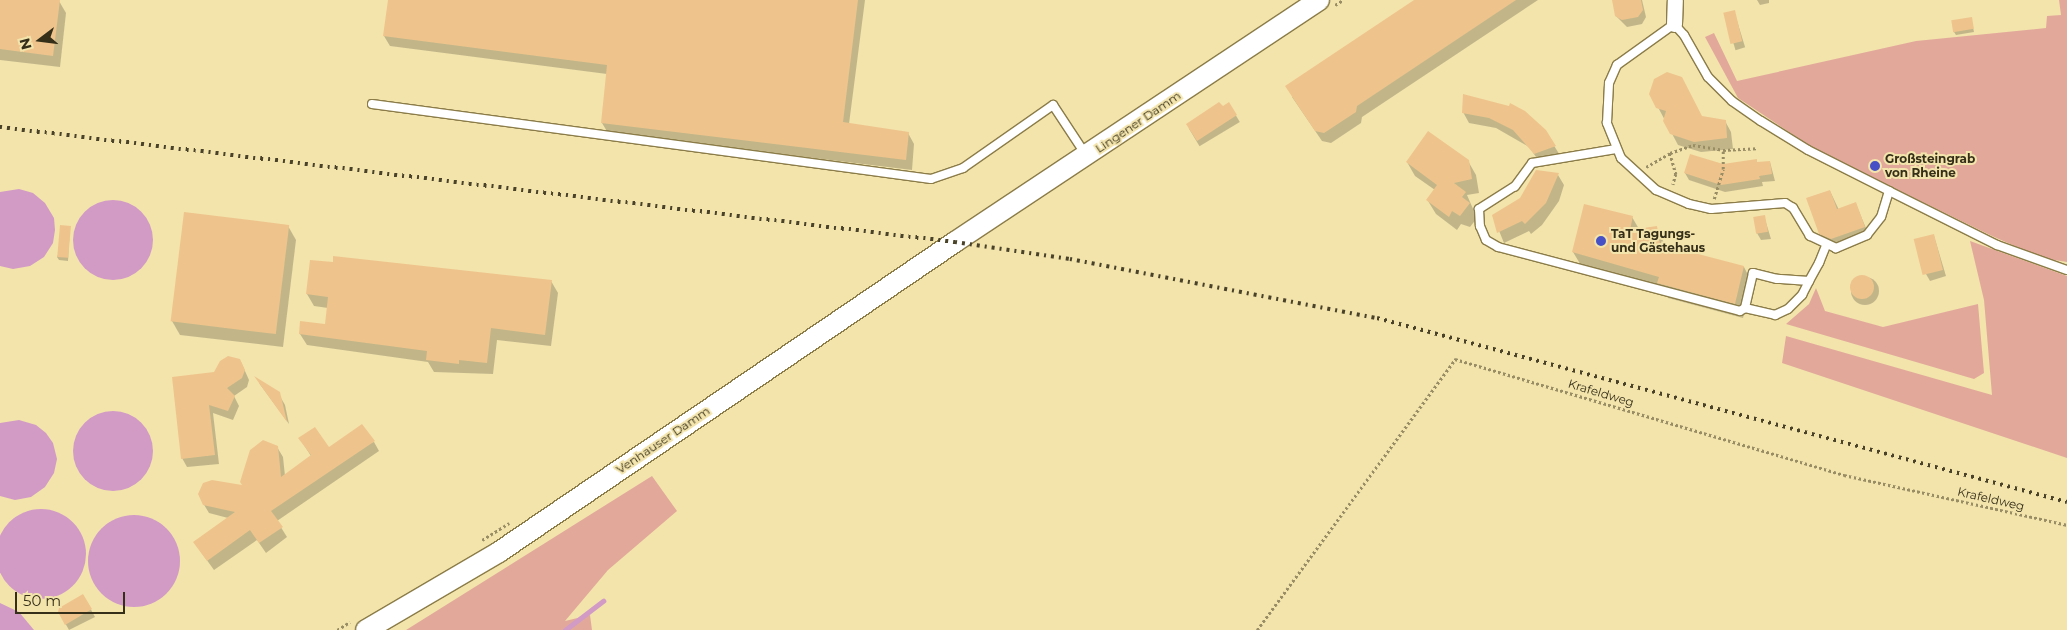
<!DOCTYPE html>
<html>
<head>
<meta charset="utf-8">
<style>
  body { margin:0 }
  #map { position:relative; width:2067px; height:630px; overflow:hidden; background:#f3e4ac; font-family:Montserrat,sans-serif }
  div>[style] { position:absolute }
  .green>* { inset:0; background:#e2a99b }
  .water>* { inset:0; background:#d29bc6 }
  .round { border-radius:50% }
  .shadow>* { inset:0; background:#0003; transform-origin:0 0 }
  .stream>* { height:4.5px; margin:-2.25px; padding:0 2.25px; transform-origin:2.25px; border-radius:2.25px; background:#d29bc6 }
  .building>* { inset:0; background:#eec48c; transform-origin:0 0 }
  .path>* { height:2.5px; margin-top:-1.25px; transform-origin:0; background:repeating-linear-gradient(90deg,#988d65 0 2.5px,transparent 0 5px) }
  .roads { filter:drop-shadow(1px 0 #8b7c48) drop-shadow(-1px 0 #8b7c48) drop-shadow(0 1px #8b7c48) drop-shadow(0 -1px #8b7c48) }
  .lane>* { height:8px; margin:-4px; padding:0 4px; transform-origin:4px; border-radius:4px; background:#fff }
  .street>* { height:15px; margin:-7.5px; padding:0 7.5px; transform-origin:7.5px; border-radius:7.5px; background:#fff }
  .secondary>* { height:20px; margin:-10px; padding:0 10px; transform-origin:10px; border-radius:10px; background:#fff }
  .rail>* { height:4px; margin-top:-2px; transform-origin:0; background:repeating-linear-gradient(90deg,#494229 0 2.5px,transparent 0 7.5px) }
  .dots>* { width:14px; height:14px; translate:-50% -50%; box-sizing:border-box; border:2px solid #f3e4ac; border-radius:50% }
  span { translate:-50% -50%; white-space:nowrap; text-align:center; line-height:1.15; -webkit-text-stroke:4px #f3e4ac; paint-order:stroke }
  .street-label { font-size:12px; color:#352f19 }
  .poi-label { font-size:12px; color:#352f19; font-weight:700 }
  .left { translate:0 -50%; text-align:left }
  .north { position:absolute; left:15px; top:15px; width:50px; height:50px; -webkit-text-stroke:4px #f3e4ac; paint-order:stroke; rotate:255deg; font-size:14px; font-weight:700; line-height:20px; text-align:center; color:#352f19 }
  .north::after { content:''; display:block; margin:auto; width:18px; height:22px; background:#352f19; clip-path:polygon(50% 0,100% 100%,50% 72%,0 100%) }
  .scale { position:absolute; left:15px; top:592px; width:110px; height:22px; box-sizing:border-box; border:2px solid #352f19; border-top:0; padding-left:6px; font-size:15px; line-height:18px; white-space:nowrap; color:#352f19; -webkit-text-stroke:4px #f3e4ac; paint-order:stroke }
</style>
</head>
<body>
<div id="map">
  <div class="green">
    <i style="clip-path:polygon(2059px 0,2067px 0,2067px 262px,2042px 258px,1992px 236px,1816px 150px,1738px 98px,1705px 37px,1714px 33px,1737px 81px,1916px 41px,2046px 28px,2047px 16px,2061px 15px)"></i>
    <i style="clip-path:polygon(1970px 241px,2067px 276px,2067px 458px,1782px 363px,1786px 336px,1992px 395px,1984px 300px)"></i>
    <i style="clip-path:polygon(1816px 288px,1825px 311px,1883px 327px,1978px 304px,1984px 373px,1974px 379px,1786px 324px,1809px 304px)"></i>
    <i style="clip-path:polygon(652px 476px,677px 511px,608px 570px,565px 621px,590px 615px,592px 630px,406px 630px)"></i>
  </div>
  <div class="water">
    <i style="clip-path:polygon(19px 189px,33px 193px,45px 203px,54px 218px,55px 230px,53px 243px,44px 257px,30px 266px,13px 269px,0 266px,0 192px)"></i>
    <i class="round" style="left:73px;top:200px;width:80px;height:80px"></i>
    <i class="round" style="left:73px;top:411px;width:80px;height:80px"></i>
    <i style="clip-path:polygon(19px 420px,36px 425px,46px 433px,53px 443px,57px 459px,54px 473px,45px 487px,31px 497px,15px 500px,0 496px,0 423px)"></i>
    <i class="round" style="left:-4px;top:509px;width:90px;height:90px"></i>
    <i class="round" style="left:88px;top:515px;width:92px;height:92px"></i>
    <i style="clip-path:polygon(0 603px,19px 612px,34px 630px,0 630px)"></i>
  </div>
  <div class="shadow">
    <i style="clip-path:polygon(0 0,59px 1px,66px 13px,60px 67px,0 60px)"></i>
    <i style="clip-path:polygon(389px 0,865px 0,849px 124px,908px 133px,914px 144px,912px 170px,608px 133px,602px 123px,607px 74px,390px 46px,384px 36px)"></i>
    <i style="clip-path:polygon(1416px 0,1538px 0,1362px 117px,1361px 123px,1331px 143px,1322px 141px,1292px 97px)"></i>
    <i style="clip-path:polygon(1613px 0,1642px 0,1646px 17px,1642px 24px,1627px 27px,1616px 16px)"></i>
    <i style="clip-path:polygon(1757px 0,1769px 0,1769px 3px,1760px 5px)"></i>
    <i style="left:1734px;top:11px;width:38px;height:10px;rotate:73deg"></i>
    <i style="clip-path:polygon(1971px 19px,1974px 32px,1956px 35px,1954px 32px)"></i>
    <i style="clip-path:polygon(1651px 94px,1702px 117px,1725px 121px,1731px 132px,1733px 149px,1701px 152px,1678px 145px)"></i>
    <i style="clip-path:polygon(1464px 95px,1545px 131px,1561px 157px,1541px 164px,1529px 147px,1496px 128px,1469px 123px,1463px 112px)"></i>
    <i style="left:1229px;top:104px;width:21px;height:47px;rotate:59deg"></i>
    <i style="clip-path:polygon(1756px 160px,1758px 164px,1770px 162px,1775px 181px,1762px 182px,1763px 186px,1725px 192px,1689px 180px,1685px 173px)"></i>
    <i style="clip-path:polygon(1468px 161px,1476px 175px,1479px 193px,1467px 195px,1477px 218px,1470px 227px,1461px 224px,1457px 230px,1436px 214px,1428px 201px,1435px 190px,1415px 176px,1407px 162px)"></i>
    <i style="clip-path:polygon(1558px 175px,1564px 185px,1559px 201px,1542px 225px,1531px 234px,1529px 231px,1504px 243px,1493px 216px)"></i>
    <i style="clip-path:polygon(1830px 191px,1839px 210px,1856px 204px,1870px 238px,1837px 249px,1826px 244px,1820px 233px)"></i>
    <i style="clip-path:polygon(1764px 216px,1771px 239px,1761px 240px,1757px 233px)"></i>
    <i style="clip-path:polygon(1632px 217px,1639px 229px,1656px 227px,1666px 247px,1744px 267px,1752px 283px,1743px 318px,1668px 298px,1663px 290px,1582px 267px,1573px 252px)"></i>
    <i style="clip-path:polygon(288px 226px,296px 240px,283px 347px,180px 335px,172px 321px)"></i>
    <i style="clip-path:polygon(70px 227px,68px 261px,59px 260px,57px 257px)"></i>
    <i style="clip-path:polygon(1934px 236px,1946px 276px,1930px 281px,1926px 274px)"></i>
    <i style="clip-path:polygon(334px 258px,551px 281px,558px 293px,551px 346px,497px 340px,493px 374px,434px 372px,428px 362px,307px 345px,300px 334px,326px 325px,328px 308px,314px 306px,307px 294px,334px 264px)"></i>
    <i class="round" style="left:1851px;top:277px;width:28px;height:28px"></i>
    <i style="clip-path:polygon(234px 358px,241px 362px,249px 380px,247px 387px,234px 396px,239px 406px,233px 420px,213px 413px,219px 464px,187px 467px,182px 458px,215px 373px,223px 360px)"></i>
    <i style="clip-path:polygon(259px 383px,277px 391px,285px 405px,289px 424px)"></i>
    <i style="clip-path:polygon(300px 439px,329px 449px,374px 442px,379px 451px,277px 521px,287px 537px,266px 553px,257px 540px,214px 570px,201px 552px,228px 518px,209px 513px,203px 503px,244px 487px,277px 447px,283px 457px,285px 476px,311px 456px)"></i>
    <i style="clip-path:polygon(83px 595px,95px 617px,69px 630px,59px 612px)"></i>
  </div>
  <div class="stream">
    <i style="left:565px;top:630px;width:48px;rotate:-37.3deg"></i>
  </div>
  <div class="building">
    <i style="clip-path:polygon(0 0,60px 0,53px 56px,0 49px)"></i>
    <i style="clip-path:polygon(388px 0,858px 0,843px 122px,909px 132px,906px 160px,601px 123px,607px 65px,383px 36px)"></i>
    <i style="clip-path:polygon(1414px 0,1516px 0,1357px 106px,1356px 112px,1324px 133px,1315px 131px,1285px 86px)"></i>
    <i style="clip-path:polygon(1612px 0,1641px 0,1643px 10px,1638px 17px,1622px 20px,1615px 16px)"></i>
    <i style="left:1735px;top:10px;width:32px;height:12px;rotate:77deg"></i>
    <i style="left:1972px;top:17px;width:12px;height:21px;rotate:81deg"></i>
    <i style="clip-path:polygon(1667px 72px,1682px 77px,1702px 116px,1726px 120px,1727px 138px,1694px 142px,1670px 134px,1663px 121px,1666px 111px,1656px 108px,1649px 94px,1654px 79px)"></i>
    <i style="clip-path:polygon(1463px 94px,1509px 106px,1510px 103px,1525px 111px,1546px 130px,1556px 146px,1534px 154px,1513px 130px,1489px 118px,1462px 113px)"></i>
    <i style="clip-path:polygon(1219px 102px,1223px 106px,1229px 102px,1237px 115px,1197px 141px,1186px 124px)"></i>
    <i style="clip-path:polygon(1428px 131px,1469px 160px,1472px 179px,1454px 183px,1466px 192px,1462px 197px,1470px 203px,1460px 216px,1452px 211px,1449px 217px,1426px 200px,1437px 185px,1406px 162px)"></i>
    <i style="clip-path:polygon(1690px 154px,1723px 164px,1757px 159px,1757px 162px,1770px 161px,1772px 174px,1759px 176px,1760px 179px,1721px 185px,1684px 173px)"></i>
    <i style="clip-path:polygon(1536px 170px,1559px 173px,1546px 203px,1525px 224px,1522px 221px,1497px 233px,1492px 215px,1520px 198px)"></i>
    <i style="clip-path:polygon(1830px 190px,1837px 209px,1856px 202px,1865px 227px,1831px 239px,1819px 234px,1806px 198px)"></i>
    <i style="clip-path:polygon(1584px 204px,1633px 216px,1630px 230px,1657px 226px,1660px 244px,1744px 266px,1735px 304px,1657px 283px,1659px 277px,1572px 252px)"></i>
    <i style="left:184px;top:212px;width:106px;height:110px;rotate:7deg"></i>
    <i style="left:1765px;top:215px;width:17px;height:12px;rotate:80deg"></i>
    <i style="left:60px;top:225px;width:11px;height:32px;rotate:5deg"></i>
    <i style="left:1934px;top:234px;width:37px;height:21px;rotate:76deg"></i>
    <i style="clip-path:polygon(333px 256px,552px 280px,545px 335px,491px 328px,487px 363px,459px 360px,459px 364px,426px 360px,427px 351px,299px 334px,300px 321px,325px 324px,328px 297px,306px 294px,310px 260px,333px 262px)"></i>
    <i class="round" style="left:1850px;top:275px;width:24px;height:24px"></i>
    <i style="clip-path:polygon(228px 356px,240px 359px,245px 370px,242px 378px,227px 388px,235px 396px,228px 411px,209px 405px,215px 455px,181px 459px,172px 377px,214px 372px,220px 361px)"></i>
    <i style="clip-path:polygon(254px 376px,280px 392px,287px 422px)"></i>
    <i style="clip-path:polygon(362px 424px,375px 441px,271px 511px,283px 527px,259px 543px,250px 530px,207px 561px,193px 542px,235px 512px,203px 505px,198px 494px,203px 483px,212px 480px,242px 485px,240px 482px,250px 450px,263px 440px,278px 446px,281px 477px,311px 455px,298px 438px,315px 427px,329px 447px)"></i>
    <i style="clip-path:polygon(83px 594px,92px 609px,65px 625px,58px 612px,59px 608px)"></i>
  </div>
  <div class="path">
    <i style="left:1335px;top:5px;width:9px;rotate:-32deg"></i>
    <i style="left:1670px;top:153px;width:22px;rotate:74deg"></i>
    <i style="left:1676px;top:174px;width:11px;rotate:105deg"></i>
    <i style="left:1646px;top:167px;width:28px;rotate:-30deg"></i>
    <i style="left:1670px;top:153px;width:24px;rotate:-19deg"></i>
    <i style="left:1693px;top:145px;width:30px;rotate:9deg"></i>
    <i style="left:1723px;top:150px;width:34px;rotate:-3deg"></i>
    <i style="left:1714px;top:199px;width:31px;rotate:-73deg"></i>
    <i style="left:1723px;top:169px;width:19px;rotate:-90deg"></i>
    <i style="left:482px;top:540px;width:32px;rotate:-32deg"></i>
    <i style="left:337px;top:630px;width:15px;rotate:-32deg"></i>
    <i style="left:1257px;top:630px;width:336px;rotate:-53.8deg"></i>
    <i style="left:1455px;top:359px;width:406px;rotate:16.6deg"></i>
    <i style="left:1844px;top:475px;width:229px;rotate:12.6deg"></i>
  </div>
  <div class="roads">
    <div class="lane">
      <i style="left:372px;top:104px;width:564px;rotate:7.64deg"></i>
      <i style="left:931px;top:179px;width:34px;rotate:-19deg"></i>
      <i style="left:963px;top:168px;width:110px;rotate:-35deg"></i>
      <i style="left:1053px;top:105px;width:60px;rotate:56.6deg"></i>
      <i style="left:1616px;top:149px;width:85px;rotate:170.5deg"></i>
      <i style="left:1532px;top:163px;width:29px;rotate:126deg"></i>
      <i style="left:1515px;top:186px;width:43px;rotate:147.4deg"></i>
      <i style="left:1479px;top:209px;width:17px;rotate:87deg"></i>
      <i style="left:1480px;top:226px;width:15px;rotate:67deg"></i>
      <i style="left:1486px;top:240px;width:14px;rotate:30deg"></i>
      <i style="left:1498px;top:247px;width:250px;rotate:14.8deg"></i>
      <i style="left:1740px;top:311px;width:6px;rotate:-31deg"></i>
      <i style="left:1889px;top:191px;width:27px;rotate:107deg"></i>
      <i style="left:1881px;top:217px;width:23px;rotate:128deg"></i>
      <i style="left:1867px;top:235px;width:34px;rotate:157deg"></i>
      <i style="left:1836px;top:248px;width:29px;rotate:-155deg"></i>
      <i style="left:1810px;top:236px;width:33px;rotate:-121deg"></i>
      <i style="left:1793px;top:208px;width:9px;rotate:-148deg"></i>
      <i style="left:1785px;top:203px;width:74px;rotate:175.4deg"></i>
      <i style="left:1711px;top:209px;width:23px;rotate:-167deg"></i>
      <i style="left:1689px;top:204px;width:36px;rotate:-157deg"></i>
      <i style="left:1656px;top:190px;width:47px;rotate:-137.6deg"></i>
      <i style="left:1621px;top:158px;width:38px;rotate:-112deg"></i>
      <i style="left:1607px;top:123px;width:40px;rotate:-87.1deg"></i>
      <i style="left:1609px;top:83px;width:20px;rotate:-66deg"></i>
      <i style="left:1617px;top:65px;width:70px;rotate:-35.7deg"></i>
      <i style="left:1674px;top:24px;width:15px;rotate:48deg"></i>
      <i style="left:1684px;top:35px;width:48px;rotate:60.3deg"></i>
      <i style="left:1708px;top:77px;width:34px;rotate:45deg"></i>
      <i style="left:1732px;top:101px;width:35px;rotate:35deg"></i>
      <i style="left:1761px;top:121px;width:55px;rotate:31.7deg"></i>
      <i style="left:1808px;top:150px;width:91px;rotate:26.8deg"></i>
      <i style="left:1889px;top:191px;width:121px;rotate:26.6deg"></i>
      <i style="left:1997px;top:245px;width:74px;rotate:19.7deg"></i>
      <i style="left:1809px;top:281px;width:32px;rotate:-176deg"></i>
      <i style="left:1777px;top:279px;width:25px;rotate:-166deg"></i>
      <i style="left:1753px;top:273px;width:36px;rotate:103deg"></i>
      <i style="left:1745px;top:308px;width:31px;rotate:13deg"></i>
      <i style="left:1775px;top:315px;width:14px;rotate:-25deg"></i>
      <i style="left:1788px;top:309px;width:20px;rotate:-45deg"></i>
      <i style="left:1802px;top:295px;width:16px;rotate:-63deg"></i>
      <i style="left:1809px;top:281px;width:21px;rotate:-61deg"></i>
      <i style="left:1819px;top:263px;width:18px;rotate:-68deg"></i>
    </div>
    <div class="street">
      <i style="left:1674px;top:24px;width:24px;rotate:-88deg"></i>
    </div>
    <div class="secondary">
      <i style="left:366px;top:630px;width:154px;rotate:-30.4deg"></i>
      <i style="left:499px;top:552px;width:551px;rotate:-34.21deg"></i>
      <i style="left:955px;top:242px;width:437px;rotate:-33.6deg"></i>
    </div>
  </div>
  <div class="rail">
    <i style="left:0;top:127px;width:962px;rotate:6.87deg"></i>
    <i style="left:955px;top:242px;width:116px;rotate:8.4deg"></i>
    <i style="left:1070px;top:259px;width:313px;rotate:10.9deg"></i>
    <i style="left:1377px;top:318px;width:714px;rotate:14.93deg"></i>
  </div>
  <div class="dots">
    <i style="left:1875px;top:166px;background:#4750c5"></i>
    <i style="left:1601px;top:241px;background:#4750c5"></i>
  </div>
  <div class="street-label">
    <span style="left:1138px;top:122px;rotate:-34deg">Lingener Damm</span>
    <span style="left:1601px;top:393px;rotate:17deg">Krafeldweg</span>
    <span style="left:663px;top:440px;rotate:-34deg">Venhauser Damm</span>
    <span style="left:1991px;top:499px;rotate:13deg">Krafeldweg</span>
  </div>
  <div class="poi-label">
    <span class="left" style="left:1885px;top:166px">Großsteingrab<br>von Rheine</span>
    <span class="left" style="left:1611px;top:241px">TaT Tagungs-<br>und Gästehaus</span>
  </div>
  <div class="north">N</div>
  <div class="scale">50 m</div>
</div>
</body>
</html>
